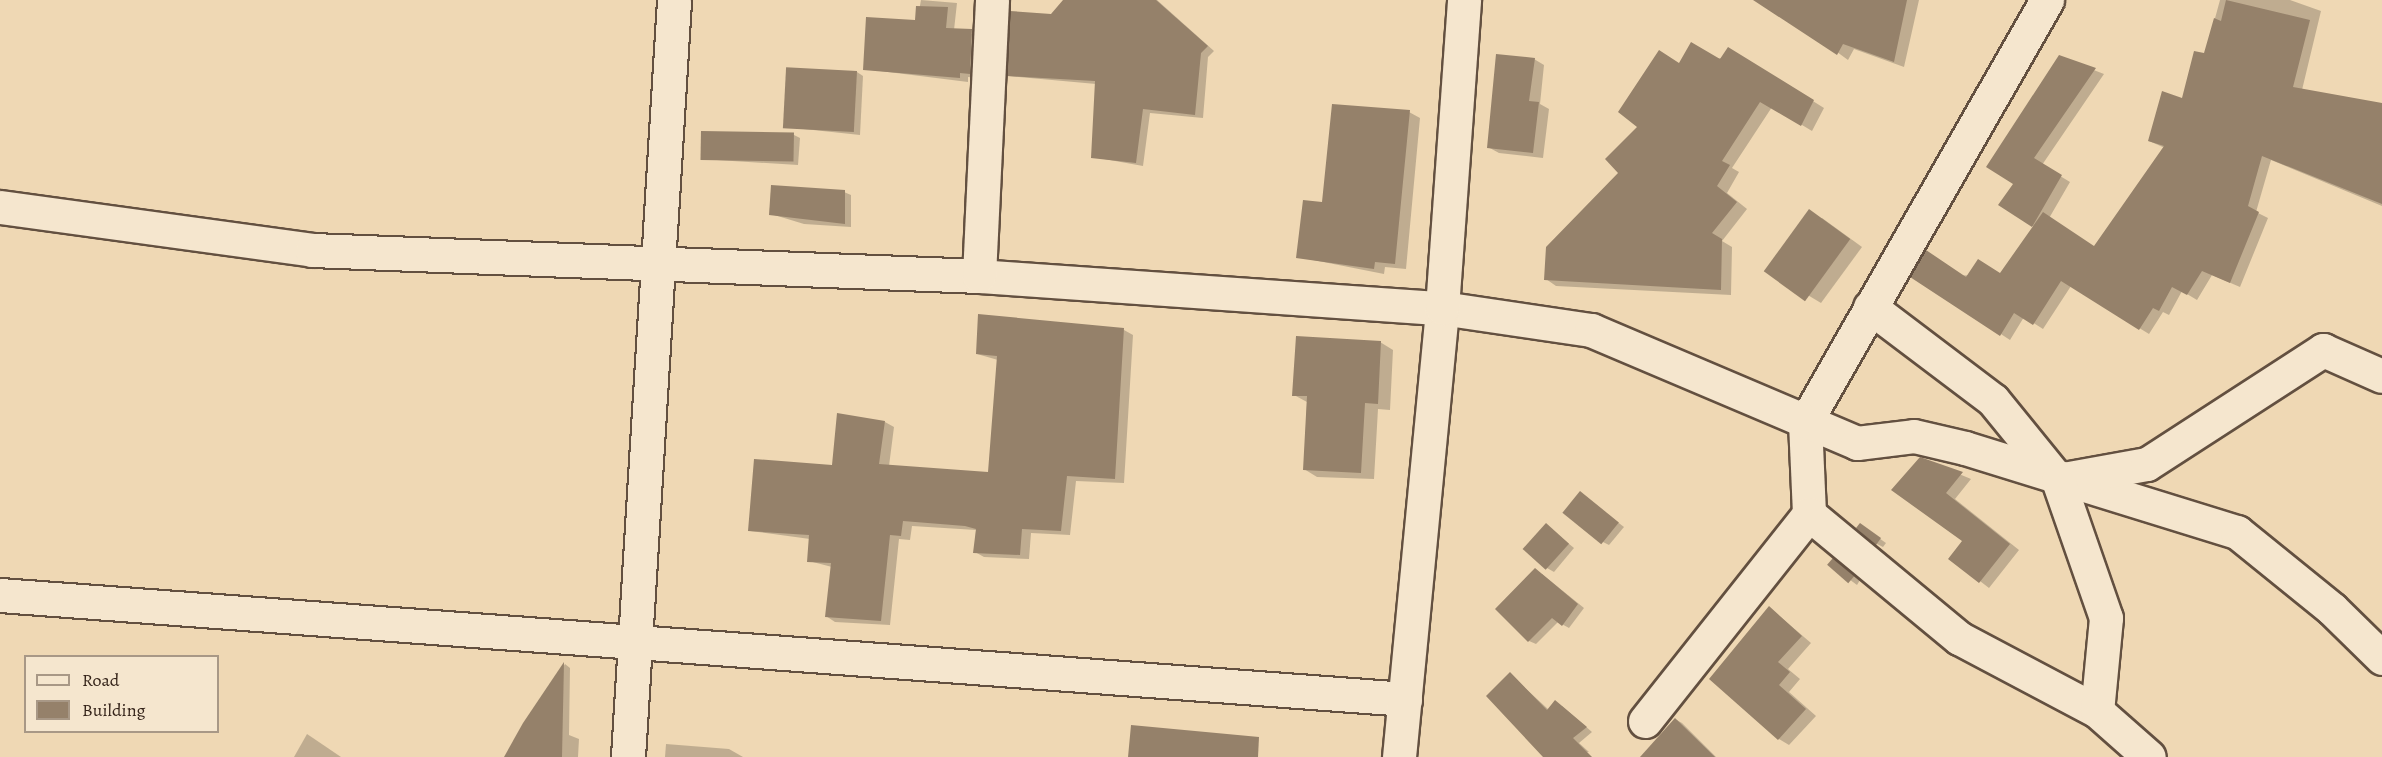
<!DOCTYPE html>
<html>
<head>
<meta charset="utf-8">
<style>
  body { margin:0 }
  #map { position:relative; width:2382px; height:757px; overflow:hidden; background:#efd8b4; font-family:Alegreya,serif }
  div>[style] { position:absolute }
  .shadow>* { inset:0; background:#0003 }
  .building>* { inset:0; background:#95816a; transform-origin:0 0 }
  .roads { filter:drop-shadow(2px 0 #635040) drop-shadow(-2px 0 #635040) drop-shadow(0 2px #635040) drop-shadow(0 -2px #635040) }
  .minor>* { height:33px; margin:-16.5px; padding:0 16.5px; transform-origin:16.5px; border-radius:16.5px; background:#f5e6ce }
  span { translate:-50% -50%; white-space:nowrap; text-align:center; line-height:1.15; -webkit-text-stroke:6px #f5e6ce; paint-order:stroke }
  .legend { position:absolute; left:24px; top:655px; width:195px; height:78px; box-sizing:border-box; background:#f5e6ce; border:2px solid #a89886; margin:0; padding:8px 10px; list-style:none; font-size:18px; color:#342319 }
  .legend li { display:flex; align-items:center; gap:12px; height:30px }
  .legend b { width:30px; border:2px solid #a89886 }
</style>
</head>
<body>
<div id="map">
  <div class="shadow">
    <i style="clip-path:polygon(921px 0,957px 3px,954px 30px,980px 36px,978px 78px,968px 77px,968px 82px,864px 69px,917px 22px)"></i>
    <i style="clip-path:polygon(1066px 0,1157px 0,1214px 51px,1208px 57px,1203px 118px,1150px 113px,1143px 166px,1093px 157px,1096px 84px,1009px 76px)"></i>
    <i style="clip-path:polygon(1766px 0,1919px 0,1904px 67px,1854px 49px,1848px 60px)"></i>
    <i style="clip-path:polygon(2220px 0,2290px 0,2321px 11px,2302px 90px,2382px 106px,2382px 206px,2271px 160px,2256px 212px,2268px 218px,2240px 287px,2212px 275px,2197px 300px,2182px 291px,2169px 315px,2163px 312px,2149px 334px,2071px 286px,2043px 329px,2024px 317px,2010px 340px,1912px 276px,2001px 275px,2034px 227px,2001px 204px,2015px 184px,2060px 57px,2104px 74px,2042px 165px,2070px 182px,2048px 220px,2095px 248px,2165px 148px,2149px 141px,2183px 100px,2205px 55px)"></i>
    <i style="clip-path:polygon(1739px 55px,1824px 108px,1812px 131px,1772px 107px,1732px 168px,1739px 172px,1727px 193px,1747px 209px,1722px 241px,1732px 247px,1731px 295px,1556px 286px,1546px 279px,1621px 173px,1639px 126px,1680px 65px)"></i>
    <i style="clip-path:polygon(1534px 59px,1544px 65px,1540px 104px,1549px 109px,1543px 158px,1499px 153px,1488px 147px)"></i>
    <i style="clip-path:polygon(857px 72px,863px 76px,860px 135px,785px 127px,787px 75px)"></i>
    <i style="clip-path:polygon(1409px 112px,1420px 118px,1406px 269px,1385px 267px,1384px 274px,1298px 257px,1324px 204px)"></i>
    <i style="clip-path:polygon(794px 135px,800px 138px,798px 165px,701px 159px)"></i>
    <i style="clip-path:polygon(844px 192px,851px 195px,851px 227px,804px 224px,771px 214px)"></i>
    <i style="clip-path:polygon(1822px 218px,1862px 247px,1821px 303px,1766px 270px)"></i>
    <i style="clip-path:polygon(1124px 330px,1133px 335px,1124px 483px,1076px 481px,1070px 535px,1031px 533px,1029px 559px,984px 557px,975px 552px,976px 530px,912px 526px,910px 540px,899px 539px,890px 625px,835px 622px,826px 616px,832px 567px,809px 561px,810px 539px,750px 531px,885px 422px,894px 427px,889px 466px,990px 473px,998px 360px,977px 354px)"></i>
    <i style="clip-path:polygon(1380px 342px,1393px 350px,1390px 410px,1378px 409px,1374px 479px,1317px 477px,1304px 469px,1307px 402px,1294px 395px)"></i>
    <i style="clip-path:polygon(1921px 458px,1971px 479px,1955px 499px,2019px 550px,1989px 588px,1950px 558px,1964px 541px)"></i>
    <i style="clip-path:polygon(1580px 493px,1624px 527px,1609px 545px,1603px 542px)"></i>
    <i style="clip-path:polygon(1546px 525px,1574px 548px,1554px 572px,1547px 568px)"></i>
    <i style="clip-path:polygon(1866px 529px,1886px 543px,1883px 547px,1877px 544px)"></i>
    <i style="clip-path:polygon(1840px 564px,1860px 580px,1857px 585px,1830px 565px)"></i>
    <i style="clip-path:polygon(1542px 574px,1584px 608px,1569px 628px,1558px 622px,1536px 644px,1529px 641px)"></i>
    <i style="clip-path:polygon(1770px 608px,1811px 643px,1788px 669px,1800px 679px,1789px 692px,1816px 716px,1789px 745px,1779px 739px)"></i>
    <i style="clip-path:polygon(565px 664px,570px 668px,569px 735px,579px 739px,578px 757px,505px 757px)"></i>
    <i style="clip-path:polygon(1510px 674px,1549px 710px,1562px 706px,1592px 732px,1579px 743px,1589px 752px,1545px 757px)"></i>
    <i style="clip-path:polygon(1675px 719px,1682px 723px,1716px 757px,1642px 757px)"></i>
    <i style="clip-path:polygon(307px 734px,313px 738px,341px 757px,294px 757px)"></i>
    <i style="clip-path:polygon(666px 744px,729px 749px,743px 757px,665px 757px)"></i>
  </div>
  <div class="building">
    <i style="clip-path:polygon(1063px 0,1156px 0,1208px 46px,1201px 53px,1195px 115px,1143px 109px,1136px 163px,1091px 158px,1095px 81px,1007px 76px,1010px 11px,1051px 14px)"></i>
    <i style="clip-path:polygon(1753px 0,1907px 0,1894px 62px,1843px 44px,1837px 55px)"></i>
    <i style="clip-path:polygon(2226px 0,2310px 20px,2293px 87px,2382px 103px,2382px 204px,2262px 156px,2248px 206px,2259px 212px,2230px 283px,2202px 271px,2187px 295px,2172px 287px,2159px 311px,2153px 308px,2139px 330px,2061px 281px,2033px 325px,2014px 313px,2000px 336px,1910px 277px,1926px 250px,1966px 277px,1978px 259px,2000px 273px,2043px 212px,2094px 246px,2164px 146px,2148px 141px,2162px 91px,2182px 98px,2194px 51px,2204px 53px,2214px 18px,2221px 21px)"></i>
    <i style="clip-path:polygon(916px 6px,948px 7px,946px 28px,972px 29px,970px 74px,960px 73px,960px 78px,863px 70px,866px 17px,915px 20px)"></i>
    <i style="clip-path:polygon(1691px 42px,1720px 59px,1728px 47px,1814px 100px,1801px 126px,1760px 102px,1722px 161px,1730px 165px,1717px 186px,1737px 202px,1712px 233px,1722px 239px,1721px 290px,1544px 280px,1546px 247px,1618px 173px,1605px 159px,1637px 127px,1618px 112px,1659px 50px,1679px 63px)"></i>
    <i style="clip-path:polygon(1496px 54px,1535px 58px,1529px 101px,1539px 102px,1533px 153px,1487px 148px)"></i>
    <i style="clip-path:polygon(2059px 55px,2096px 68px,2034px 158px,2062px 175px,2032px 227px,1998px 205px,2013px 184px,1986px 167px)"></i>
    <i style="left:857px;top:71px;width:61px;height:71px;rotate:93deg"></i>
    <i style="clip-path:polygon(1332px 104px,1410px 110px,1395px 264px,1375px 262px,1374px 269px,1296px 258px,1303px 200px,1322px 202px)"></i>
    <i style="left:701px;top:131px;width:93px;height:29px;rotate:1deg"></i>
    <i style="clip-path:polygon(771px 185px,845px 190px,845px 224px,769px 215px)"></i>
    <i style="left:1809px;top:209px;width:51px;height:77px;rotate:36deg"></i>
    <i style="clip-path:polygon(978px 314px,1124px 328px,1115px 479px,1067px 476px,1061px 531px,1022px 529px,1020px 555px,973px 553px,976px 529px,965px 526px,903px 521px,901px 536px,890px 535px,881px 621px,825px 617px,831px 563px,807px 562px,809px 535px,748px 531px,754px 459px,832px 465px,837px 413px,885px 421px,879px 464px,988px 472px,997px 356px,976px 354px)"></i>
    <i style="clip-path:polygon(1296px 336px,1381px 341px,1378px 404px,1365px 403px,1361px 473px,1303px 470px,1307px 396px,1292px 396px)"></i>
    <i style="clip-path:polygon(1920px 457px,1963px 472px,1946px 493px,2010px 544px,1979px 583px,1948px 559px,1962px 541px,1891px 490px)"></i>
    <i style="left:1580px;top:491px;width:50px;height:28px;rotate:39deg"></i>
    <i style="left:1546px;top:523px;width:31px;height:35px;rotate:42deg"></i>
    <i style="clip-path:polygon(1860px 523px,1881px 538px,1876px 545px,1856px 528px)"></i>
    <i style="left:1833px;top:558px;width:28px;height:9px;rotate:41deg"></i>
    <i style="clip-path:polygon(1535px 568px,1578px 604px,1562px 626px,1552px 618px,1528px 642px,1495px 609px)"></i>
    <i style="clip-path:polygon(1769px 606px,1802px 636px,1778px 662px,1790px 672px,1779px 685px,1806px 709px,1778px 740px,1709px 679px)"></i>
    <i style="clip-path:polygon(564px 662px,562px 757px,504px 757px,523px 723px)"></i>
    <i style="clip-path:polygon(1510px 672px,1547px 710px,1555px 700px,1587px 727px,1573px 738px,1592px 757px,1543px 757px,1486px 696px)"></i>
    <i style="clip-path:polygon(1675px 718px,1715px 757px,1640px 757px)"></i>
    <i style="clip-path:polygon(1131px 725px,1259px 737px,1258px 757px,1128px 757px)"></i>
  </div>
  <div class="roads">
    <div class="minor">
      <i style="left:2047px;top:0;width:486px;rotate:119.8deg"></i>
      <i style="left:1805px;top:422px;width:92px;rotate:87.5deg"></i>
      <i style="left:1809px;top:514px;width:195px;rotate:39.6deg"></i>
      <i style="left:1959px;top:638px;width:156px;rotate:27.9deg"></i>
      <i style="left:2097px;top:711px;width:69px;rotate:41.5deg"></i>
      <i style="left:0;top:207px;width:315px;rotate:7.8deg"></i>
      <i style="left:312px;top:250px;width:668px;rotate:2.23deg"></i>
      <i style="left:979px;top:276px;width:464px;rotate:4deg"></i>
      <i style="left:1442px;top:308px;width:151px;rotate:8.4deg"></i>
      <i style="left:1591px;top:330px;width:289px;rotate:23deg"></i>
      <i style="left:1857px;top:443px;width:57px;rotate:-7deg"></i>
      <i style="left:1914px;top:436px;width:52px;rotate:13.2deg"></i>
      <i style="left:1965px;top:448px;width:285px;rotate:17.2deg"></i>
      <i style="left:2237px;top:532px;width:122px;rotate:39deg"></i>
      <i style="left:2332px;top:609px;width:70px;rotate:44.4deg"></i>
      <i style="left:979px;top:276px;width:276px;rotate:-87.3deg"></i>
      <i style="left:1870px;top:307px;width:154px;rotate:37.1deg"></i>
      <i style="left:1993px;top:400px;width:103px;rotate:50.9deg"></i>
      <i style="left:2058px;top:480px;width:90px;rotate:-10.2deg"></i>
      <i style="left:2147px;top:464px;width:210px;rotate:-32.9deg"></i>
      <i style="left:2323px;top:350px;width:64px;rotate:23.8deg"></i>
      <i style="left:2058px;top:480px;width:146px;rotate:70.8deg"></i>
      <i style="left:2106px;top:618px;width:93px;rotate:95.5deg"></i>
      <i style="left:0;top:595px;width:1409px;rotate:4.23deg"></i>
      <i style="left:1645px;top:721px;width:264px;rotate:-51.6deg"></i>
      <i style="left:628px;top:757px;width:758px;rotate:-86.52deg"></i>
      <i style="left:1399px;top:757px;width:451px;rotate:-84.5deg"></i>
      <i style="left:1442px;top:308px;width:309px;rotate:-85.9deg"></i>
    </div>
  </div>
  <ul class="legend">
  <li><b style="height:8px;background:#f5e6ce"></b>Road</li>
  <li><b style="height:16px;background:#95816a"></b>Building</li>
  </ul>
</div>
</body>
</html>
